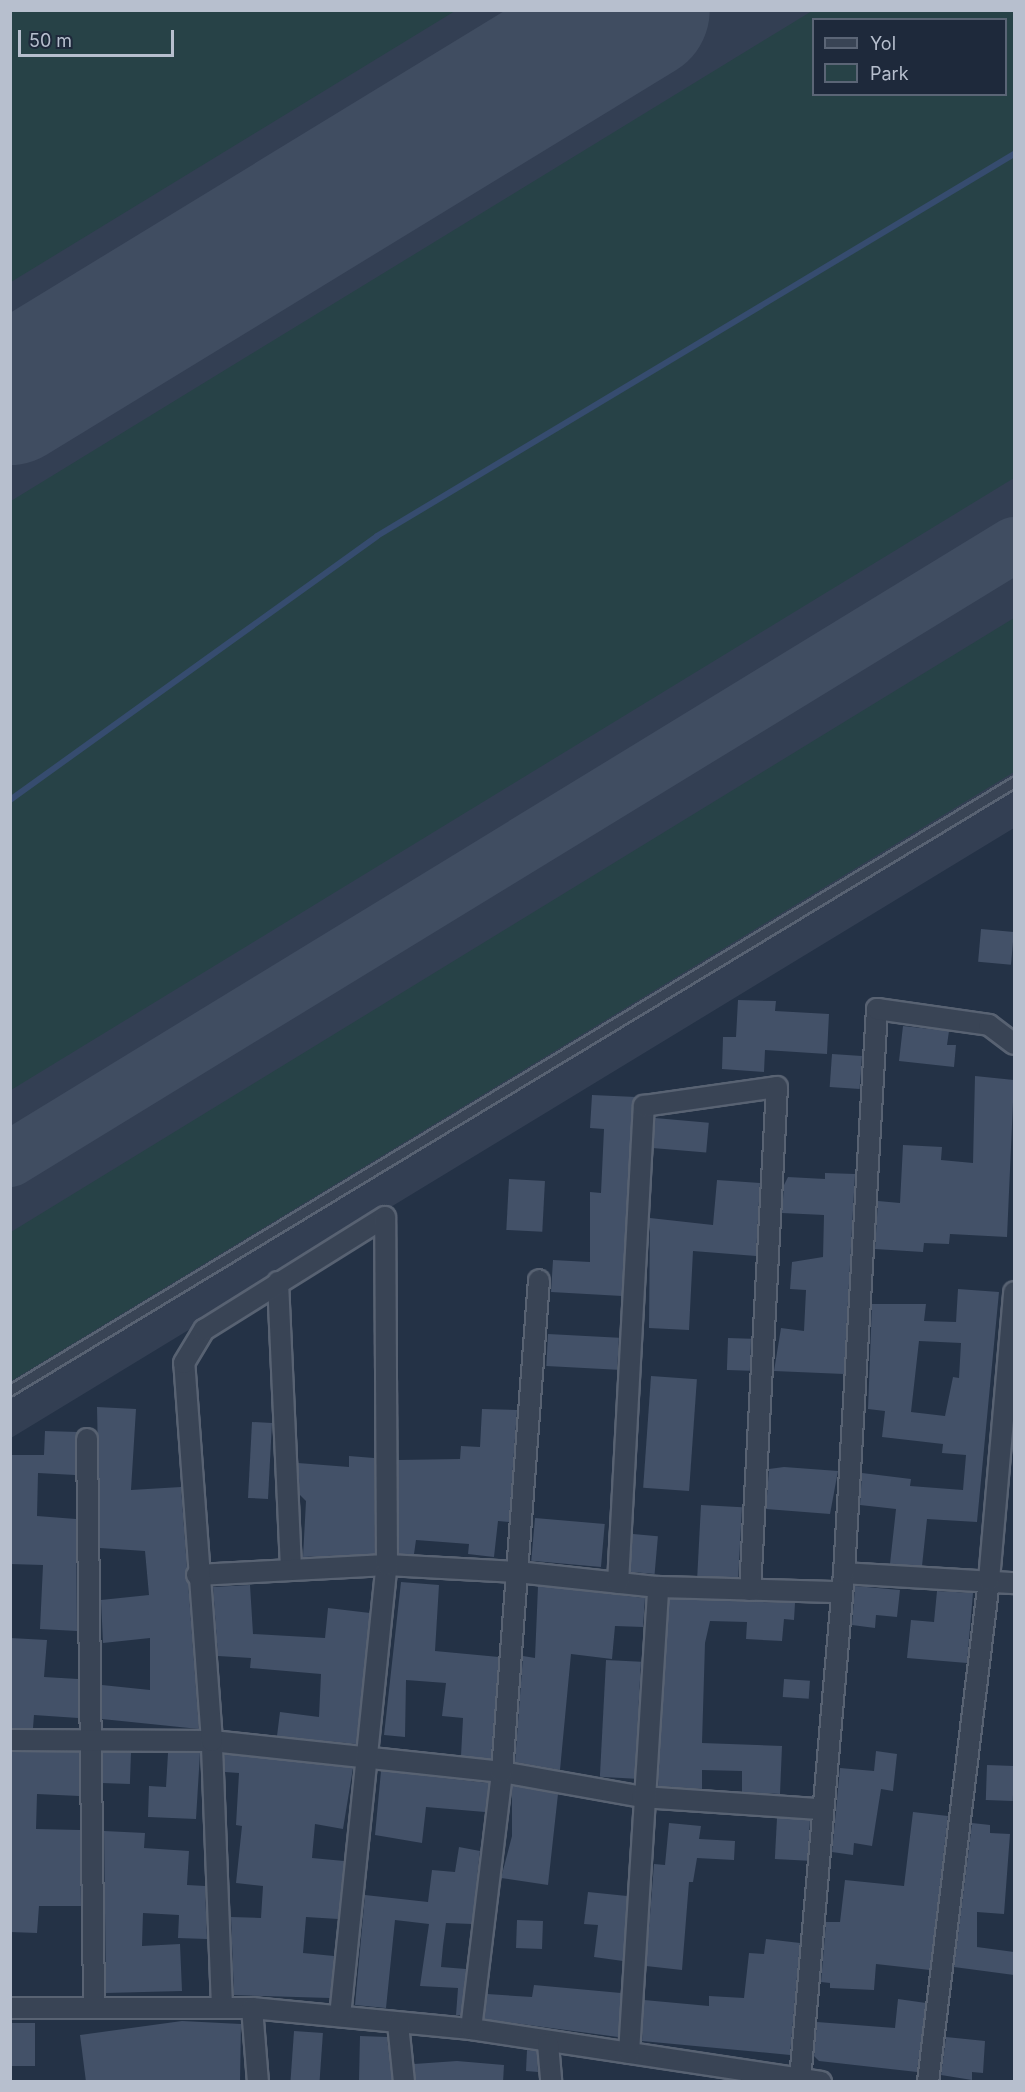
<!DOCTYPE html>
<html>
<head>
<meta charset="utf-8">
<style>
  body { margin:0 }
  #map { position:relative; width:1025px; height:2092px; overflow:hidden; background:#243246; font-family:Inter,sans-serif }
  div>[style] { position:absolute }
  .airport>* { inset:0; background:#333f53 }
  .green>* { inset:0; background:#274247 }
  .stream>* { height:6px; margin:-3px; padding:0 3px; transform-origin:3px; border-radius:3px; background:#364c6f }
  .taxiway>* { height:56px; margin:-28px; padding:0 28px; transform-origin:28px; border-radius:28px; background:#404d61 }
  .runway>* { height:140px; margin:-70px; padding:0 70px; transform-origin:70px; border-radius:70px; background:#404d61 }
  .building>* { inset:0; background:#435168; transform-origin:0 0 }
  .roads { filter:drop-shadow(2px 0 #586272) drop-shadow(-2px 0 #586272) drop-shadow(0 2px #586272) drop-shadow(0 -2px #586272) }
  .lane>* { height:9px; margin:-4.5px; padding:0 4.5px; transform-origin:4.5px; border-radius:4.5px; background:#394455 }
  .street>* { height:20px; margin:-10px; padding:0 10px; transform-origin:10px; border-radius:10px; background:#394455 }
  span { translate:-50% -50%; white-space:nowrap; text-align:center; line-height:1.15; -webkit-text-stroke:4.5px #1e293b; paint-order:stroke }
  .frame { position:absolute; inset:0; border:12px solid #b7bfce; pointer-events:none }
  .legend { position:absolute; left:812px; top:18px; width:195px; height:78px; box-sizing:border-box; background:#1e293b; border:2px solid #5b6576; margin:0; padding:8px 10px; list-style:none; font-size:18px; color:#b7bfce }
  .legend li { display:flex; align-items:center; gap:12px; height:30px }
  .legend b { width:30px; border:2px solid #5b6576 }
  .scale { position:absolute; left:18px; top:30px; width:156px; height:27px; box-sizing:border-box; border:3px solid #b7bfce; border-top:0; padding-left:8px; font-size:18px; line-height:21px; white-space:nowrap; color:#b7bfce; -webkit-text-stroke:4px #1e293b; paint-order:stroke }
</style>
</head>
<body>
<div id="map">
  <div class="airport">
    <i style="clip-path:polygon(evenodd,11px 11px,1014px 11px,1014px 828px,11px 1438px,11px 11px,814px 20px,1006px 20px,1006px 94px,814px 94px,814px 20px)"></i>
  </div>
  <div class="green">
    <i style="clip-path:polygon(11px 10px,455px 10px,455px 11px,11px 282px)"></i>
    <i style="clip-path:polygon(evenodd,812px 11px,1014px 11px,1014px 478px,11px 1090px,11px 501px,812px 11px,814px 20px,1006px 20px,1006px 94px,814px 94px,814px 20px)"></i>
    <i style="clip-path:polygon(1014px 618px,1014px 772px,11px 1381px,11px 1232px)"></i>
  </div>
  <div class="stream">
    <i style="left:10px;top:800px;width:452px;rotate:-35.7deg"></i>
    <i style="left:377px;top:536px;width:743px;rotate:-30.95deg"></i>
  </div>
  <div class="taxiway">
    <i style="left:10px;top:1159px;width:1177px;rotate:-31.45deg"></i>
  </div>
  <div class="runway">
    <i style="left:10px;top:395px;width:738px;rotate:-31.43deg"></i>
  </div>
  <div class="building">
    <i style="left:981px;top:929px;width:33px;height:33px;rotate:5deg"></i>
    <i style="clip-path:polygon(738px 1000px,776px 1001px,775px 1011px,829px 1014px,827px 1054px,765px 1050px,764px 1072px,722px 1069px,723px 1037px,736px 1037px)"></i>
    <i style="clip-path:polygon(903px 1026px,949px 1031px,947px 1045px,956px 1045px,954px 1067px,899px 1061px)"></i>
    <i style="left:832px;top:1054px;width:30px;height:33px;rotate:4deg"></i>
    <i style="clip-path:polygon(975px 1076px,1014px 1080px,1007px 1237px,950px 1234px,949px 1244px,924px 1243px,923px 1252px,875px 1249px,878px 1201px,900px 1203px,903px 1145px,942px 1147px,941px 1160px,973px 1163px)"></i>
    <i style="clip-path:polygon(592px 1095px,636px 1097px,622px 1296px,551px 1292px,553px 1260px,590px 1262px,590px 1192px,601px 1193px,604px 1129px,590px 1128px)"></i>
    <i style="left:655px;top:1118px;width:54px;height:30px;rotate:5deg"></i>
    <i style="clip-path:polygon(825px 1173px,855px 1174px,844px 1374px,774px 1371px,781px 1328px,804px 1331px,806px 1290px,790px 1289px,792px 1262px,823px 1257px,824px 1215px,782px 1213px,784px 1185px,788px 1177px,825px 1179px)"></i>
    <i style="left:509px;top:1179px;width:36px;height:51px;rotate:3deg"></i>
    <i style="clip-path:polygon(717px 1180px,760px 1183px,756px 1256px,693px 1251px,689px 1330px,649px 1328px,650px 1218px,713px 1225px)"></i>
    <i style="clip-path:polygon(evenodd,958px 1289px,999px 1292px,977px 1522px,927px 1519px,922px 1566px,890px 1564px,896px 1509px,860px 1505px,862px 1473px,911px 1479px,910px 1486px,963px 1490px,966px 1455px,942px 1453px,943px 1444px,882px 1437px,885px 1411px,868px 1409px,872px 1304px,926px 1304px,924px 1321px,956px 1322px,958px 1289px,919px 1341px,961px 1343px,959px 1378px,953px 1377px,945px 1416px,911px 1412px,919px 1341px)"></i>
    <i style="left:548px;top:1334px;width:71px;height:32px;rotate:3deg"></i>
    <i style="left:728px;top:1338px;width:23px;height:32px;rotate:2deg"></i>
    <i style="left:651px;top:1376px;width:46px;height:112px;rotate:4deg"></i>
    <i style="clip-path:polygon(97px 1407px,136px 1409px,131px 1490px,181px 1487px,199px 1729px,102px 1719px,102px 1685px,150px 1690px,150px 1638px,103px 1643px,101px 1600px,149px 1595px,145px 1551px,100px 1548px)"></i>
    <i style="clip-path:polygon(482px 1409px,517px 1410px,509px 1522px,498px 1521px,494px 1557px,468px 1554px,469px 1544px,416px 1540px,414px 1554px,399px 1554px,398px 1460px,460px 1459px,461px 1446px,480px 1447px)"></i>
    <i style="left:252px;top:1422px;width:20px;height:76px;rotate:3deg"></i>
    <i style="clip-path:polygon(45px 1431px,78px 1432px,75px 1475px,38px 1473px,37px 1516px,76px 1519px,77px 1631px,40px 1629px,43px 1565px,10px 1564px,10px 1455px,44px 1455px)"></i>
    <i style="clip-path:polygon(349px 1456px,374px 1458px,375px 1554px,303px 1557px,306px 1501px,300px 1495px,298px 1463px,349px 1467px)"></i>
    <i style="clip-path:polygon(784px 1467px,838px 1471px,830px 1514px,766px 1509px,769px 1469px)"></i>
    <i style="left:701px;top:1505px;width:41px;height:71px;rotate:3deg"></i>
    <i style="left:535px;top:1518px;width:70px;height:43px;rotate:5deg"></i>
    <i style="left:633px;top:1534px;width:25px;height:38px;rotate:5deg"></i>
    <i style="clip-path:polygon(401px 1582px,439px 1585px,435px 1651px,499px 1657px,491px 1759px,461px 1756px,463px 1718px,442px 1716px,446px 1683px,406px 1680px,405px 1737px,384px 1735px)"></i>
    <i style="clip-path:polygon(250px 1585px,253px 1634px,325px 1638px,328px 1608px,370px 1613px,356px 1744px,277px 1736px,280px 1712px,319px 1717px,321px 1674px,250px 1668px,251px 1658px,218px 1656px,213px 1587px)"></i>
    <i style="clip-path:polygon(538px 1586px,645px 1598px,643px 1627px,615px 1626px,612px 1659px,571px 1654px,560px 1770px,515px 1762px,523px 1656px,535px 1658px)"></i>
    <i style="clip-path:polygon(855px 1586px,900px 1590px,897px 1617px,876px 1615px,875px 1628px,852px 1625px)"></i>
    <i style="clip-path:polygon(937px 1591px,973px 1593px,967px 1663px,907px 1658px,911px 1620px,934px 1622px)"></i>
    <i style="clip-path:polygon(669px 1599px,795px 1603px,794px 1620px,784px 1619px,782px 1641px,746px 1639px,747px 1622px,710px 1621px,705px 1643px,702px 1743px,782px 1746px,780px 1794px,742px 1792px,742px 1771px,702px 1770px,702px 1789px,658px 1786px)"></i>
    <i style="clip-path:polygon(10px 1638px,47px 1640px,44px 1677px,78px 1679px,78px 1718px,34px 1715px,33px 1728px,10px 1728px)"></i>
    <i style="left:606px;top:1660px;width:35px;height:117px;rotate:3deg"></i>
    <i style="left:784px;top:1679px;width:26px;height:18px;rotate:4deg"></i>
    <i style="clip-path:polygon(876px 1751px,897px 1754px,893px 1791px,881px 1789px,872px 1846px,854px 1843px,853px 1855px,832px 1852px,840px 1768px,874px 1771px)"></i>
    <i style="clip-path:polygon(10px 1752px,79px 1752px,79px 1796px,37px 1794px,36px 1829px,80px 1830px,81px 1906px,39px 1906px,37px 1933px,10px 1932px)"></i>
    <i style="left:103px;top:1752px;width:28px;height:31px;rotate:2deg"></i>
    <i style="clip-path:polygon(168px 1753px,200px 1753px,196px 1819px,148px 1817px,149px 1786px,166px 1787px)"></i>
    <i style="clip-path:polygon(225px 1754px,353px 1768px,343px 1829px,315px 1824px,312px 1858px,344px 1861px,338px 1919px,306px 1917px,303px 1953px,334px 1956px,330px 1998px,234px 1995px,231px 1917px,261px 1918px,263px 1886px,236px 1883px,242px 1826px,236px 1825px,239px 1773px,225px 1772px)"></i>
    <i style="left:987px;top:1765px;width:27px;height:35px;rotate:2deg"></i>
    <i style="clip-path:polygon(381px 1771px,489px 1783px,485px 1812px,426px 1807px,422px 1843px,375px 1835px)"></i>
    <i style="clip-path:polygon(512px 1786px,558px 1794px,548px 1885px,501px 1878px,512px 1836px)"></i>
    <i style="clip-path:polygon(913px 1812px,948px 1816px,930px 1970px,876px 1964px,874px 1990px,830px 1988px,830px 1983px,821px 1982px,826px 1922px,840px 1922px,845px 1880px,904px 1886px)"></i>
    <i style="left:777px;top:1818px;width:33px;height:41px;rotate:3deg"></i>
    <i style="clip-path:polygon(669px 1823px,701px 1826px,699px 1839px,735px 1841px,734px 1860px,697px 1858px,693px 1882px,689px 1882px,682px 1970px,646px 1966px,654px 1864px,665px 1865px)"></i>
    <i style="clip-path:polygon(972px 1823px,990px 1825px,990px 1833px,1010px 1834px,1004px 1914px,977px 1912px,977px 1947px,1014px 1952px,1014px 1975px,954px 1967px)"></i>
    <i style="clip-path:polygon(104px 1831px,145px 1833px,144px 1848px,189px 1851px,187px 1885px,205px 1886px,207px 1939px,178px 1938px,179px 1915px,143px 1913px,142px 1946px,180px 1944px,182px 1991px,106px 1993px)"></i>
    <i style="clip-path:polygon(459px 1847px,480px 1851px,472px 1924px,446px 1923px,443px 1946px,441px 1967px,466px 1969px,461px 2015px,456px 2015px,458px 1988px,420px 1986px,429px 1924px,395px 1920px,386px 2008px,355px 2005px,365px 1895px,428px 1902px,432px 1870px,455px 1872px)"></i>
    <i style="clip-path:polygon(588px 1892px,627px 1896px,623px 1961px,594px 1957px,598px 1925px,584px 1924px)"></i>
    <i style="left:517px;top:1920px;width:26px;height:28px;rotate:2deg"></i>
    <i style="clip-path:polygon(766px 1939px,800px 1943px,790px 2055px,642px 2041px,644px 2000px,709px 2006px,709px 1996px,744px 1998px,749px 1953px,764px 1954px)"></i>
    <i style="clip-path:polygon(534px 1985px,621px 1993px,618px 2037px,484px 2019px,487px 1994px,532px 1997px)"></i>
    <i style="clip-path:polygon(898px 1999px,926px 2003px,917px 2072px,819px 2061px,814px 2056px,817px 2022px,895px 2028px)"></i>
    <i style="clip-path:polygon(182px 2021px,241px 2024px,240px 2082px,86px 2082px,80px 2035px)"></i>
    <i style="left:10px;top:2023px;width:25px;height:43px"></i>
    <i style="left:294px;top:2031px;width:29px;height:51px;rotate:4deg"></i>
    <i style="clip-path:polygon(360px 2036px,387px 2037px,392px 2082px,359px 2082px)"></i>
    <i style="clip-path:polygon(946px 2037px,985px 2041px,983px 2073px,972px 2072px,972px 2080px,941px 2075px)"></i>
    <i style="clip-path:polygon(527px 2050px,537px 2051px,538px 2072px,526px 2071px)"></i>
    <i style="clip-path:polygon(457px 2061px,504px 2065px,503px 2082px,416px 2082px,414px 2064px)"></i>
  </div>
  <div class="roads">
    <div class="lane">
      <i style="left:10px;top:1390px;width:1174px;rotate:-31.2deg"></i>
    </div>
    <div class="street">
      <i style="left:278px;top:1282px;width:288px;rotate:87.4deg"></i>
      <i style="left:87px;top:1439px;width:568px;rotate:89.29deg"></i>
      <i style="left:844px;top:1573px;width:170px;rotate:3.4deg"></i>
      <i style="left:197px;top:1575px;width:190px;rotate:-3deg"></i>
      <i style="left:387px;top:1565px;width:130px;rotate:3.1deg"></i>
      <i style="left:517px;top:1572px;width:142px;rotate:6.1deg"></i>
      <i style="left:658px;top:1587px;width:184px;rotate:1.6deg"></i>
      <i style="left:618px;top:1583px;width:478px;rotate:-86.9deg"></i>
      <i style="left:644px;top:1106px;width:134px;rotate:-8.1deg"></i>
      <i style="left:777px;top:1087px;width:504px;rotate:93.07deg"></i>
      <i style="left:10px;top:1740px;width:202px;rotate:0.3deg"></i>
      <i style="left:212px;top:1741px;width:292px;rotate:6.1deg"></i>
      <i style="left:502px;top:1772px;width:142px;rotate:10.1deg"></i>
      <i style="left:642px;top:1797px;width:178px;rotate:3.9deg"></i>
      <i style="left:222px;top:2007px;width:266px;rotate:-92.2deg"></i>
      <i style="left:212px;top:1741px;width:379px;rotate:-94.2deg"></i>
      <i style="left:184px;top:1363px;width:39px;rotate:-59deg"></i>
      <i style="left:204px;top:1330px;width:213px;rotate:-32deg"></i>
      <i style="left:10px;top:2008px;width:242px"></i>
      <i style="left:252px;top:2008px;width:220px;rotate:5.5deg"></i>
      <i style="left:471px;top:2029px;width:354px;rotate:8.6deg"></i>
      <i style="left:252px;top:2008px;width:74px;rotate:85.4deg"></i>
      <i style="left:340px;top:2016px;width:453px;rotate:-84.1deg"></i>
      <i style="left:387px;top:1565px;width:348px;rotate:-90.3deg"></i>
      <i style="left:398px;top:2024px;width:58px;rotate:84.1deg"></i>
      <i style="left:471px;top:2029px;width:259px;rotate:-83.1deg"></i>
      <i style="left:502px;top:1772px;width:493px;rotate:-85.7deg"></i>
      <i style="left:548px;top:2044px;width:38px;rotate:85deg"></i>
      <i style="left:629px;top:2053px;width:467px;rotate:-86.4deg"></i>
      <i style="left:800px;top:2080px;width:509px;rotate:-85.04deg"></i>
      <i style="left:844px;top:1573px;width:565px;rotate:-86.65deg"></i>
      <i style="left:877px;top:1009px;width:113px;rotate:8.1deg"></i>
      <i style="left:989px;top:1025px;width:31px;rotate:37deg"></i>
      <i style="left:928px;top:2082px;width:506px;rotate:-83.07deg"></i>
      <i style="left:989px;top:1580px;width:289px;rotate:-85deg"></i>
    </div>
  </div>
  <div class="frame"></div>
  <ul class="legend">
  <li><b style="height:8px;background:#394455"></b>Yol</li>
  <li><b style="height:16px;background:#274247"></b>Park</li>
  </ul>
  <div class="scale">50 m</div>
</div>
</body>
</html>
